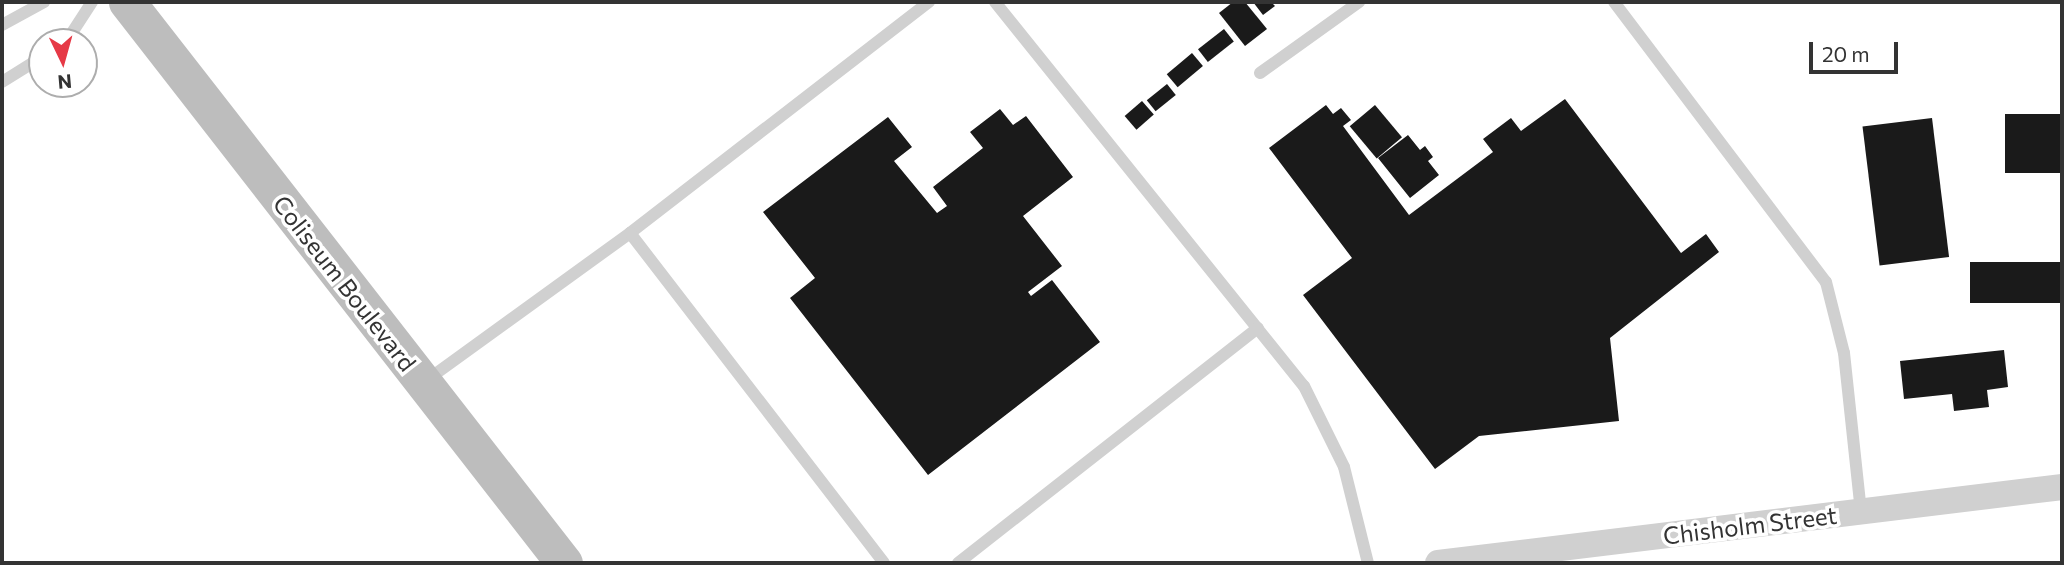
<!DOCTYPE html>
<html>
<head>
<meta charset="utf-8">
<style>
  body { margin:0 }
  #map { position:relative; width:2064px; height:565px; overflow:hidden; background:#fff; font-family:Commissioner,sans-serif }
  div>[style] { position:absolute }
  .building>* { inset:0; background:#1a1a1a; transform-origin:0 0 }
  .lane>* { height:12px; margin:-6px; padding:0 6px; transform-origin:6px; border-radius:6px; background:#d0d0d0 }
  .street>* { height:26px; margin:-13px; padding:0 13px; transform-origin:13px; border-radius:13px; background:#d0d0d0 }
  .secondary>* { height:37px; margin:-18.5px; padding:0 18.5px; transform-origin:18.5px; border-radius:18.5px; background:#bdbdbd }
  span { translate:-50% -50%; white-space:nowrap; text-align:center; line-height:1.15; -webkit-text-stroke:7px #fff; paint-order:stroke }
  .street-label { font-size:24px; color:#333 }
  .frame { position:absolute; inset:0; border:4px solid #333; pointer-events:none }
  .north { position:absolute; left:28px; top:28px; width:70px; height:70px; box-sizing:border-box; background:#fff; border:2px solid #adadad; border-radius:50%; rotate:175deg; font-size:19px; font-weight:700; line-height:28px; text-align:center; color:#333 }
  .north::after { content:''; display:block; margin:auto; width:24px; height:32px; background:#e63946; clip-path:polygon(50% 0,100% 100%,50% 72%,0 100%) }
  .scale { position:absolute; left:1809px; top:42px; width:89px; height:32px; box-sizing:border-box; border:4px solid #333; border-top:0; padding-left:9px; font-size:21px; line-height:24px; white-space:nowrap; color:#333; -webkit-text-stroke:5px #fff; paint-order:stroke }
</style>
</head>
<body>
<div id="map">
  <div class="building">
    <i style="clip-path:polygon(1233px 2px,1245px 2px,1267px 29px,1245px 46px,1219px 13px)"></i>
    <i style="clip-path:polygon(1253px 2px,1271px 2px,1275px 6px,1263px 15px)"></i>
    <i style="left:1224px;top:29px;width:16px;height:33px;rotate:52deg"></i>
    <i style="left:1192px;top:53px;width:17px;height:33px;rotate:50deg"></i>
    <i style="left:1167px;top:84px;width:14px;height:26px;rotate:51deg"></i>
    <i style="clip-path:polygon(1565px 99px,1681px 253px,1706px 234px,1719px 252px,1610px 338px,1619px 421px,1479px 436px,1435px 469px,1303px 295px,1352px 258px,1269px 148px,1326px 105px,1333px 114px,1341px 108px,1351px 120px,1343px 126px,1409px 215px,1493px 152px,1483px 139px,1511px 118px,1521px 131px)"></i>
    <i style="left:1142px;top:101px;width:18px;height:23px;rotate:49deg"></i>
    <i style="left:1375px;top:105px;width:42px;height:33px;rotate:50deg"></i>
    <i style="clip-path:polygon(1000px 109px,1013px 125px,1026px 116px,1073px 177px,1023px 216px,1062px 266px,1028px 292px,1031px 296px,1052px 280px,1100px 342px,928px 475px,790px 298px,815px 278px,763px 212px,888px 117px,912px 147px,894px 161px,937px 213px,947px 206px,933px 187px,983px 148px,970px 132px)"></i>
    <i style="left:2062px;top:114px;width:59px;height:57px;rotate:90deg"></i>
    <i style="left:1932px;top:118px;width:140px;height:70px;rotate:83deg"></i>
    <i style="clip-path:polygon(1408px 135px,1420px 150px,1425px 146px,1433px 157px,1428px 161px,1439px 175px,1410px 198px,1378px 158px)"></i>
    <i style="left:2062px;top:262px;width:41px;height:92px;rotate:90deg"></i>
    <i style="clip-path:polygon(2004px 350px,2008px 387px,1987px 390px,1989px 407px,1954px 411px,1952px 394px,1904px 399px,1900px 361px)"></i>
  </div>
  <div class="lane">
    <i style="left:995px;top:2px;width:493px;rotate:51.2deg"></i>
    <i style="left:1304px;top:386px;width:90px;rotate:63.7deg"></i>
    <i style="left:1344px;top:467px;width:99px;rotate:76deg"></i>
    <i style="left:1614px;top:2px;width:351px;rotate:52.9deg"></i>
    <i style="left:1826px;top:282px;width:73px;rotate:75.8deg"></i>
    <i style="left:1844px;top:353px;width:159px;rotate:83.9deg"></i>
    <i style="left:2px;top:25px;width:48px;rotate:-28.7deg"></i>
    <i style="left:66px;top:42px;width:48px;rotate:-57deg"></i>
    <i style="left:1260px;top:73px;width:122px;rotate:-35.6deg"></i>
    <i style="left:2px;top:82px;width:47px;rotate:-32deg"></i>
    <i style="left:630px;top:233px;width:378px;rotate:-37.7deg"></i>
    <i style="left:427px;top:380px;width:251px;rotate:-35.9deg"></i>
    <i style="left:630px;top:233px;width:416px;rotate:52.4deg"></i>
    <i style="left:958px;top:563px;width:381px;rotate:-38.1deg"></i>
  </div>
  <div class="street">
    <i style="left:1438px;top:563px;width:629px;rotate:-6.94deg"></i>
  </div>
  <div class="secondary">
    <i style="left:127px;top:2px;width:711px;rotate:52.08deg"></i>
  </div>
  <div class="street-label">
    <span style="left:345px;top:283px;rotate:52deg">Coliseum Boulevard</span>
    <span style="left:1750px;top:525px;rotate:-7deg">Chisholm Street</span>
  </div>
  <div class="frame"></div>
  <div class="north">N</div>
  <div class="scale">20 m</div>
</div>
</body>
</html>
